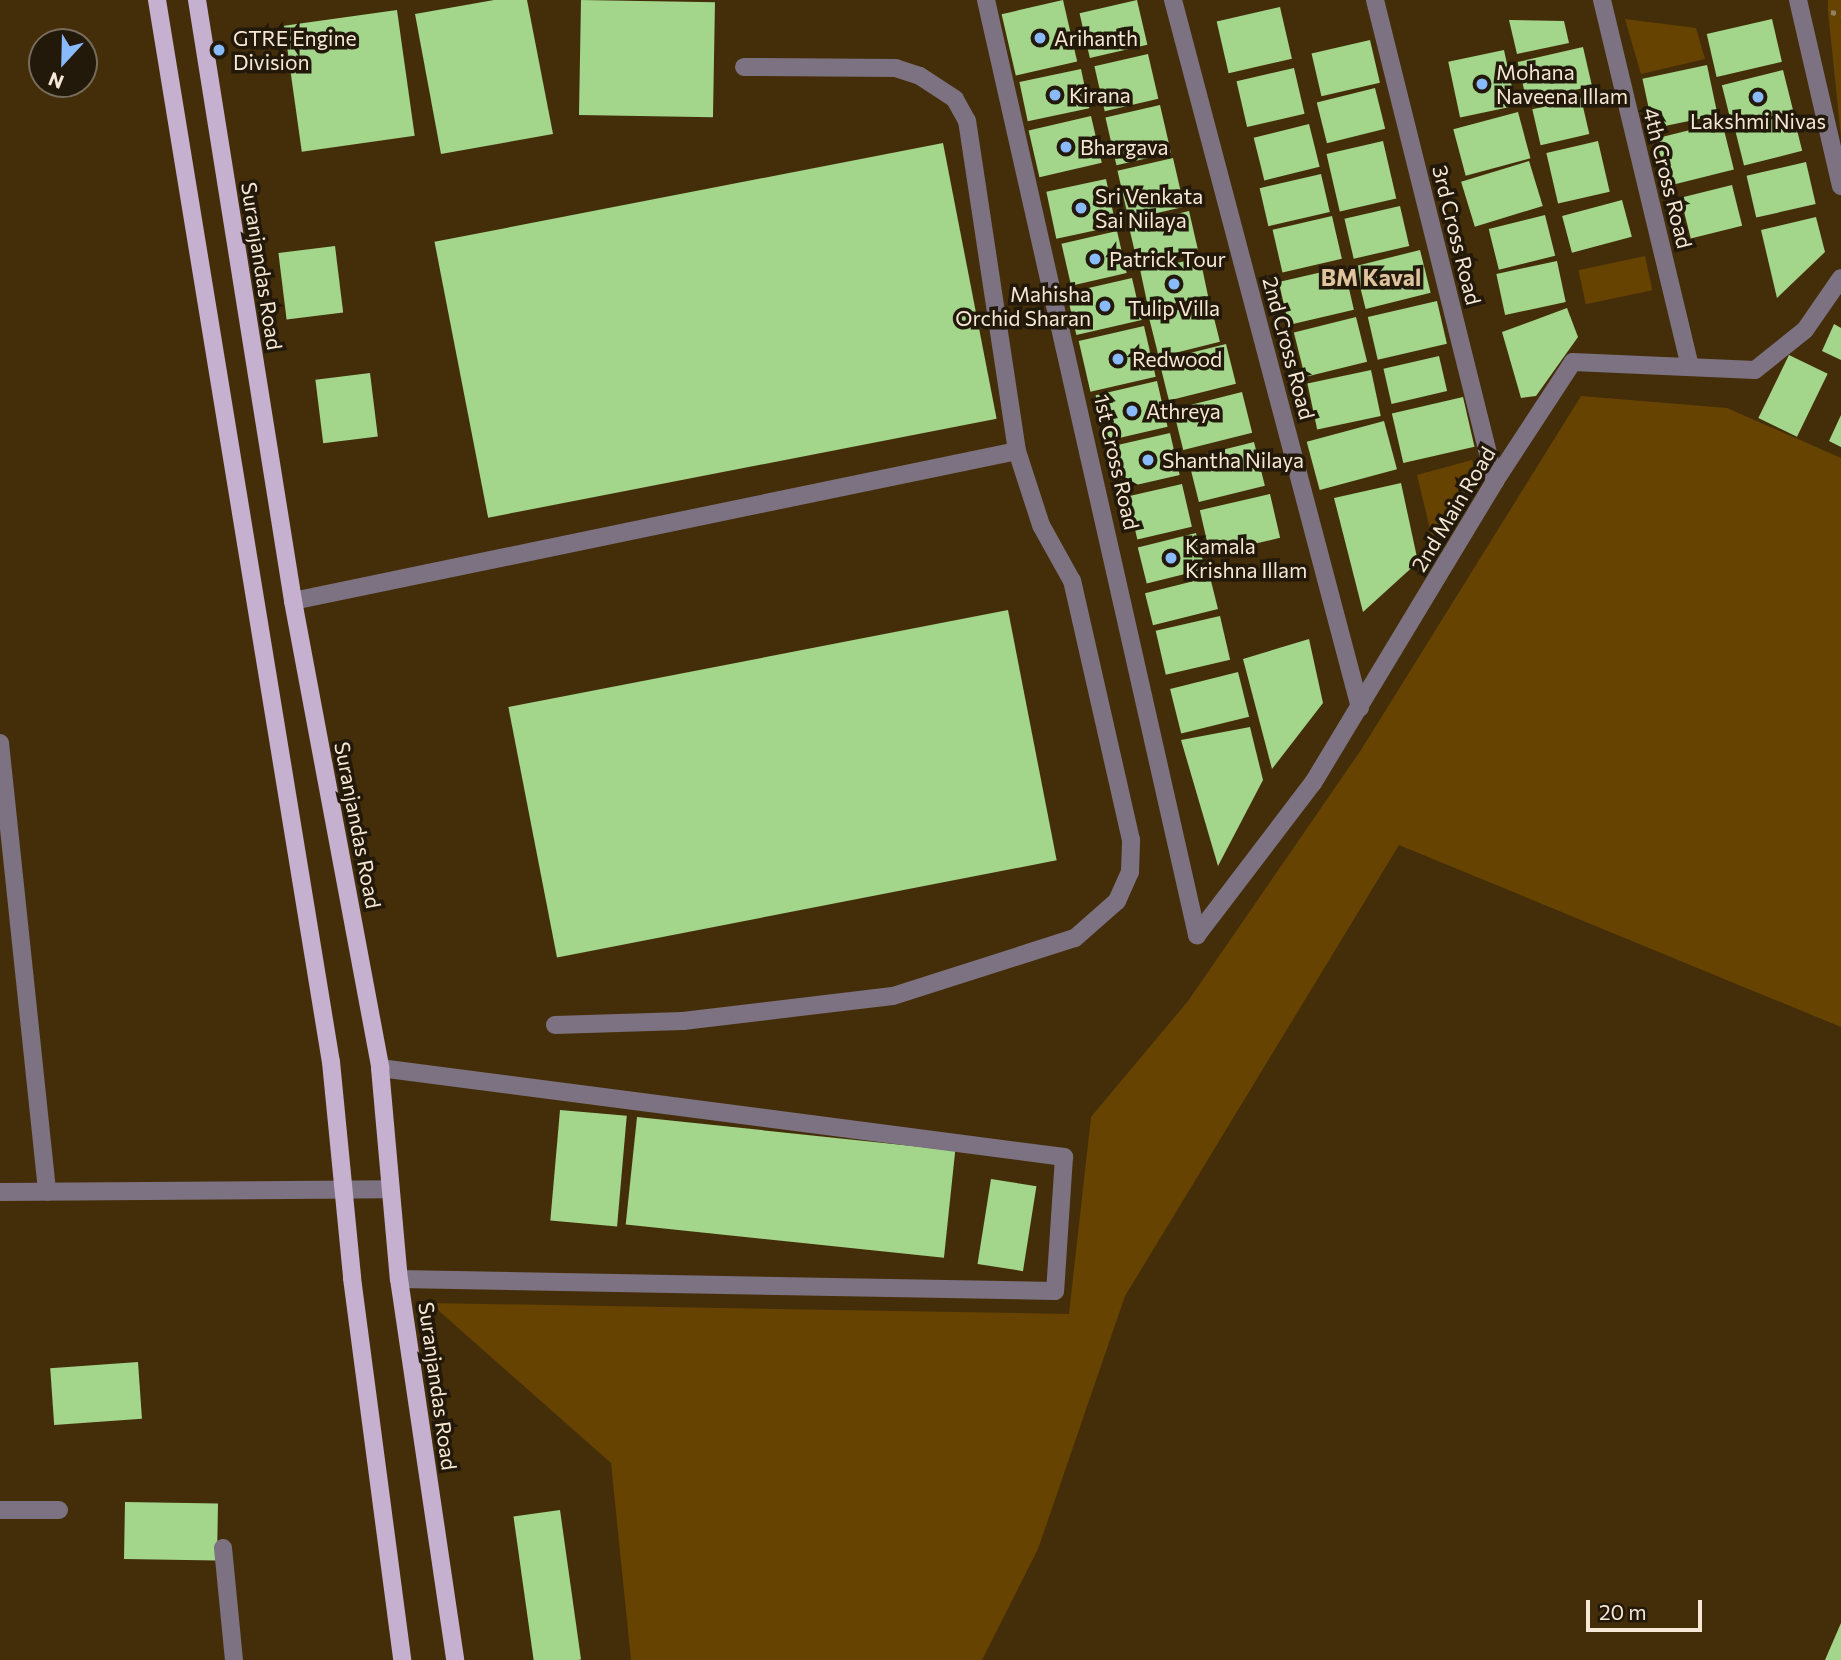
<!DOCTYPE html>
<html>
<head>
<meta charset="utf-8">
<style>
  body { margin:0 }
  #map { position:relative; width:1841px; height:1660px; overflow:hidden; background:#442e0a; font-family:Commissioner,sans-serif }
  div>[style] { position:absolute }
  .green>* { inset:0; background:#664300; transform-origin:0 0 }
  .building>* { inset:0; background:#a3d58b; transform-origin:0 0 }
  .path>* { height:4.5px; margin-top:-2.25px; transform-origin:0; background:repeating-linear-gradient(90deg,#928063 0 5px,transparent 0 10px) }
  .minor>* { height:18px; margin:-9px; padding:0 9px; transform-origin:9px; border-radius:9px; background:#7d7281 }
  .major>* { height:18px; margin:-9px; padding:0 9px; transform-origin:9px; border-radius:9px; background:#c6b0cf }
  .dots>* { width:19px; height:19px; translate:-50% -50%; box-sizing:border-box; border:4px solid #22190a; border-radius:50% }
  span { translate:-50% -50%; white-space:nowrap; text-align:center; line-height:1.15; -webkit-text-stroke:7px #22190a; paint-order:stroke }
  .poi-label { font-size:21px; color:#f6e8d5 }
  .left { translate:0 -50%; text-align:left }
  .right { translate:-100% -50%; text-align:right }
  .street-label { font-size:21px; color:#f6e8d5 }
  .neighbourhood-label { font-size:23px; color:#dfc49e; font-weight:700 }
  .north { position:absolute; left:28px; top:28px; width:70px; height:70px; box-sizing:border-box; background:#22190a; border:2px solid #776c5b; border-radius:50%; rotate:202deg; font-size:19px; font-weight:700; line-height:28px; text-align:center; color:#f6e8d5 }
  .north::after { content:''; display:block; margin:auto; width:24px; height:32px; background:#89bafc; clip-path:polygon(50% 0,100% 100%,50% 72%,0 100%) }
  .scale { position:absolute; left:1586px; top:1600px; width:116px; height:32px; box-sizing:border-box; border:4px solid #f6e8d5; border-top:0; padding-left:9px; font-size:21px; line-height:24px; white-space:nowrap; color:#f6e8d5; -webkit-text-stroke:5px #22190a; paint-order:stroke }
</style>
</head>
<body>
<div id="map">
  <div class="green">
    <i style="clip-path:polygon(1828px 0,1841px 0,1841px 137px,1828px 11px)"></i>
    <i style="clip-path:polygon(1625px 19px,1696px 28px,1705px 59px,1641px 74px)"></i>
    <i style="left:1645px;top:256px;width:35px;height:68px;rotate:78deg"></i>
    <i style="clip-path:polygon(1581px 396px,1727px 408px,1841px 458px,1841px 1027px,1399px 845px,1125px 1296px,1038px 1549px,982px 1660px,631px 1660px,611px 1463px,430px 1303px,1069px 1314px,1091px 1117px,1188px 1001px,1361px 750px)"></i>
    <i style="clip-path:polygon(1472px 460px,1477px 477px,1432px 537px,1417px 475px)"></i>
  </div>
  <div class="building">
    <i style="clip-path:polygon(494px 0,527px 0,553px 134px,441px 154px,415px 14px)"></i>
    <i style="left:581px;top:0;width:134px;height:115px;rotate:1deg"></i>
    <i style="left:1063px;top:0;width:63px;height:63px;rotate:77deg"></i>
    <i style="left:1137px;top:0;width:46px;height:59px;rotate:77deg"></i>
    <i style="left:1280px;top:7px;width:53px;height:65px;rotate:77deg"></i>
    <i style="left:397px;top:10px;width:127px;height:114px;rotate:82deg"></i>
    <i style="left:1772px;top:19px;width:44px;height:67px;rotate:77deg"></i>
    <i style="clip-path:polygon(1509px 20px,1564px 21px,1569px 43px,1517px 54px)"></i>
    <i style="left:1370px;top:40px;width:44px;height:60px;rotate:77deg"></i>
    <i style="left:1583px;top:47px;width:40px;height:67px;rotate:77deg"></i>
    <i style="left:1504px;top:50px;width:57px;height:57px;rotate:78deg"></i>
    <i style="left:1148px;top:54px;width:46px;height:55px;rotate:77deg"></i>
    <i style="left:1707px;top:65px;width:51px;height:66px;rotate:78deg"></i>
    <i style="left:1294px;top:68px;width:47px;height:59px;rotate:77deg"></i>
    <i style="left:1081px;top:69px;width:40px;height:63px;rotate:78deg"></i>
    <i style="left:1783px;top:70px;width:42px;height:63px;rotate:76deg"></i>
    <i style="left:1375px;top:88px;width:42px;height:60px;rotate:76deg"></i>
    <i style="left:1581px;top:98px;width:37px;height:50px;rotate:77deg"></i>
    <i style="left:1160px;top:105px;width:49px;height:56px;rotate:77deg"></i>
    <i style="left:1518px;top:112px;width:48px;height:67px;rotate:75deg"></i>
    <i style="left:1793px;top:114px;width:38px;height:60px;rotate:76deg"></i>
    <i style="left:1091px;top:116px;width:48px;height:64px;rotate:77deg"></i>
    <i style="left:1722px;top:122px;width:49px;height:68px;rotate:76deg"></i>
    <i style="left:1309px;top:124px;width:44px;height:57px;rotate:76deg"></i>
    <i style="left:1383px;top:141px;width:59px;height:58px;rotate:77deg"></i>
    <i style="left:1598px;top:141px;width:52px;height:53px;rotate:77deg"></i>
    <i style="left:943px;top:143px;width:281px;height:518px;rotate:79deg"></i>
    <i style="left:1173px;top:158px;width:50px;height:57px;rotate:77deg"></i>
    <i style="left:1529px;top:161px;width:47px;height:71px;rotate:73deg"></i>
    <i style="left:1806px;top:162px;width:43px;height:61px;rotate:77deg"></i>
    <i style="left:1321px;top:174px;width:39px;height:63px;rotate:77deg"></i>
    <i style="left:1106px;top:179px;width:48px;height:61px;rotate:78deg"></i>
    <i style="left:1732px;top:185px;width:42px;height:53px;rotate:76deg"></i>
    <i style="left:1622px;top:200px;width:38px;height:62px;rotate:75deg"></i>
    <i style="left:1400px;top:206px;width:41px;height:57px;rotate:77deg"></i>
    <i style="left:1189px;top:211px;width:40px;height:62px;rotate:77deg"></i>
    <i style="left:1545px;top:215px;width:42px;height:58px;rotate:76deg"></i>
    <i style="left:1332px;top:216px;width:44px;height:61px;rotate:77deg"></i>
    <i style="clip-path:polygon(1816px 217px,1825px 252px,1777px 298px,1761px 230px)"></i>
    <i style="left:1117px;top:231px;width:43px;height:57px;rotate:77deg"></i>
    <i style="left:335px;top:246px;width:67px;height:57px;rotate:83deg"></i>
    <i style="left:1420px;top:250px;width:44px;height:67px;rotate:76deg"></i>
    <i style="left:1200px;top:258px;width:39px;height:61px;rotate:78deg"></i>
    <i style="left:1557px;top:261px;width:42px;height:62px;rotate:78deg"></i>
    <i style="left:1344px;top:267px;width:44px;height:67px;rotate:77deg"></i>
    <i style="left:1132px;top:278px;width:43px;height:67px;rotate:77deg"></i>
    <i style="left:1437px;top:301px;width:44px;height:71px;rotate:77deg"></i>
    <i style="left:1210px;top:302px;width:41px;height:63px;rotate:76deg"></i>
    <i style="clip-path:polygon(1567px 308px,1578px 337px,1536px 396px,1521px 398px,1502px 332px)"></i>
    <i style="left:1356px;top:317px;width:46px;height:64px;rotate:76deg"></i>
    <i style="clip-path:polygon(1834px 324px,1841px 328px,1841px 360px,1822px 351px)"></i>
    <i style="left:1144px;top:326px;width:52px;height:67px;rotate:77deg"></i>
    <i style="left:1226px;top:344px;width:41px;height:69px;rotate:76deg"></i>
    <i style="left:1789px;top:355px;width:43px;height:70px;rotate:26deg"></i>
    <i style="left:1439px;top:356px;width:36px;height:57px;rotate:77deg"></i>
    <i style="left:1371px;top:370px;width:47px;height:65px;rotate:78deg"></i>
    <i style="left:370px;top:373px;width:64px;height:55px;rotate:83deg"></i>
    <i style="left:1157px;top:381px;width:47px;height:63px;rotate:77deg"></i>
    <i style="left:1242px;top:392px;width:42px;height:71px;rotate:76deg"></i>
    <i style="left:1463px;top:397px;width:51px;height:73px;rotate:77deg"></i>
    <i style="clip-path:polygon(1841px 415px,1841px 447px,1829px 441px)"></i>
    <i style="left:1384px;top:421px;width:50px;height:80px;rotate:75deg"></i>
    <i style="left:1170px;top:433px;width:43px;height:56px;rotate:77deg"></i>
    <i style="left:1254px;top:442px;width:45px;height:68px;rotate:76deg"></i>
    <i style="clip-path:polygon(1401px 483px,1418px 562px,1363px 612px,1334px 498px)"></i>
    <i style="left:1182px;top:484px;width:44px;height:56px;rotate:77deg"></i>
    <i style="left:1270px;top:494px;width:45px;height:72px;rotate:77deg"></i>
    <i style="left:1196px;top:533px;width:37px;height:60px;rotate:76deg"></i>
    <i style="left:1210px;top:577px;width:33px;height:67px;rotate:76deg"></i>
    <i style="left:1008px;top:610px;width:255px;height:509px;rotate:79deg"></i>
    <i style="left:1220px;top:616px;width:45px;height:66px;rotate:77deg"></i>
    <i style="clip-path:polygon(1309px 639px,1323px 703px,1272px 769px,1243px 659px)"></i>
    <i style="left:1238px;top:672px;width:46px;height:70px;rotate:76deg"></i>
    <i style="clip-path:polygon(1250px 727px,1263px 780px,1218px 866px,1181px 740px)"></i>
    <i style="left:560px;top:1110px;width:67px;height:111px;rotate:5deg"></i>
    <i style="left:637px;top:1117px;width:320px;height:108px;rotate:6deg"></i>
    <i style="left:991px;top:1179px;width:46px;height:86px;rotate:9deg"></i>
    <i style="left:138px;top:1362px;width:57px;height:88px;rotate:86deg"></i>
    <i style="left:125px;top:1502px;width:93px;height:57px;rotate:1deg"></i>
    <i style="left:560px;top:1510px;width:151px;height:47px;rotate:82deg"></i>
    <i style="clip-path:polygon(1841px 1623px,1841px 1660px,1825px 1660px)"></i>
  </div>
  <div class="path">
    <i style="left:1831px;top:12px;width:10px;rotate:11deg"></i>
  </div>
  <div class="minor">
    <i style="left:986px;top:0;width:959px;rotate:77.28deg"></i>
    <i style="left:1173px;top:0;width:732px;rotate:75.2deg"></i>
    <i style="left:1375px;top:0;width:496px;rotate:76deg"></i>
    <i style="left:1602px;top:0;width:377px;rotate:76.5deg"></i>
    <i style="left:1798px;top:0;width:191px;rotate:77deg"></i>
    <i style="left:293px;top:601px;width:739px;rotate:-11.71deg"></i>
    <i style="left:0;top:743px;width:451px;rotate:84deg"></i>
    <i style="left:1197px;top:935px;width:191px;rotate:-52.7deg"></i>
    <i style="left:1313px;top:783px;width:353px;rotate:-58.9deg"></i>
    <i style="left:1495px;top:481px;width:142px;rotate:-56.8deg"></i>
    <i style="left:1573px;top:362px;width:182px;rotate:2.5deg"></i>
    <i style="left:1755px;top:370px;width:64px;rotate:-38.7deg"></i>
    <i style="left:1805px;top:330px;width:63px;rotate:-55.3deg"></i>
    <i style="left:555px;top:1025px;width:128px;rotate:-1.8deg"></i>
    <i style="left:683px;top:1021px;width:211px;rotate:-6.8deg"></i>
    <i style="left:893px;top:996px;width:191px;rotate:-17.7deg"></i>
    <i style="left:1075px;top:938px;width:56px;rotate:-41.4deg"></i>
    <i style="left:1117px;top:901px;width:32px;rotate:-66deg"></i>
    <i style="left:1130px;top:872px;width:32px;rotate:-88deg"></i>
    <i style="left:1131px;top:840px;width:266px;rotate:-102.8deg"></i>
    <i style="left:1072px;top:581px;width:64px;rotate:-119deg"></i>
    <i style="left:1041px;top:525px;width:78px;rotate:-108deg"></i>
    <i style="left:1017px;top:451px;width:334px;rotate:-98.6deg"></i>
    <i style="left:967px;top:121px;width:25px;rotate:-119deg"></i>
    <i style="left:955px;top:99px;width:42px;rotate:-146.7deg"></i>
    <i style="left:920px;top:76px;width:25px;rotate:-162deg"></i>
    <i style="left:896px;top:68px;width:152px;rotate:-179.6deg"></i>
    <i style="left:380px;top:1068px;width:690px;rotate:7.41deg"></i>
    <i style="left:1064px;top:1157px;width:134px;rotate:93.8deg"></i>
    <i style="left:1055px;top:1291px;width:656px;rotate:-178.95deg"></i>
    <i style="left:0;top:1192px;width:390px;rotate:-0.4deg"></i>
    <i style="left:0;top:1510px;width:59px"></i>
    <i style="left:223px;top:1548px;width:113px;rotate:84.4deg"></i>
  </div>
  <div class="major">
    <i style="left:157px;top:0;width:1076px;rotate:80.7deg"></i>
    <i style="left:331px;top:1062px;width:217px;rotate:84.4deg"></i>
    <i style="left:352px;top:1278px;width:385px;rotate:82.5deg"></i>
    <i style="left:197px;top:0;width:609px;rotate:80.92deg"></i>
    <i style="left:293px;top:601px;width:475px;rotate:79.4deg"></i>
    <i style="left:380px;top:1068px;width:212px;rotate:84.9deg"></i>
    <i style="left:399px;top:1279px;width:385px;rotate:81.6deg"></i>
  </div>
  <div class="dots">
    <i style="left:1040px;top:38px;background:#89bafc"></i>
    <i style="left:219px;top:50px;background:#89bafc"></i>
    <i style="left:1482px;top:84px;background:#89bafc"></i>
    <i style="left:1055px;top:95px;background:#89bafc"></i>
    <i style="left:1758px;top:97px;background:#89bafc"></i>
    <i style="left:1066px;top:147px;background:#89bafc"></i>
    <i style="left:1081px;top:208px;background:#89bafc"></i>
    <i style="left:1095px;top:259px;background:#89bafc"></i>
    <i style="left:1174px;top:284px;background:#89bafc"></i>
    <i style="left:1105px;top:306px;background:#89bafc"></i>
    <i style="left:1118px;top:359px;background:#89bafc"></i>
    <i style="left:1132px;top:411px;background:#89bafc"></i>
    <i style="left:1148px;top:460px;background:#89bafc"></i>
    <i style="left:1171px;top:558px;background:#89bafc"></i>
  </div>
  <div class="poi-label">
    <span class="left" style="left:233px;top:50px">GTRE Engine<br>Division</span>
    <span class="left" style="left:1054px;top:38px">Arihanth</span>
    <span class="left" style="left:1496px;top:84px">Mohana<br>Naveena Illam</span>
    <span class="left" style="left:1069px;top:95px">Kirana</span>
    <span style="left:1758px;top:121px">Lakshmi Nivas</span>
    <span class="left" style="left:1080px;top:147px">Bhargava</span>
    <span class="left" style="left:1095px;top:208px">Sri Venkata<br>Sai Nilaya</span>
    <span class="left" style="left:1109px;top:259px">Patrick Tour</span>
    <span class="right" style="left:1091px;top:306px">Mahisha<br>Orchid Sharan</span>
    <span style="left:1174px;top:308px">Tulip Villa</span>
    <span class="left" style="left:1132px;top:359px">Redwood</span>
    <span class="left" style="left:1146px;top:411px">Athreya</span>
    <span class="left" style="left:1162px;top:460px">Shantha Nilaya</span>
    <span class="left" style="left:1185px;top:558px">Kamala<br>Krishna Illam</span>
  </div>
  <div class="street-label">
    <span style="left:1668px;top:178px;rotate:76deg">4th Cross Road</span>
    <span style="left:1457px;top:235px;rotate:76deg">3rd Cross Road</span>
    <span style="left:262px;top:266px;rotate:81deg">Suranjandas Road</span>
    <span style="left:1289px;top:348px;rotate:75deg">2nd Cross Road</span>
    <span style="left:1117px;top:462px;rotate:77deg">1st Cross Road</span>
    <span style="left:1453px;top:509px;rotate:-59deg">2nd Main Road</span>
    <span style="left:358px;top:825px;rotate:79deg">Suranjandas Road</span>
    <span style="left:438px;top:1386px;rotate:82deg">Suranjandas Road</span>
  </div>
  <div class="neighbourhood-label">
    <span style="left:1371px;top:277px">BM Kaval</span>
  </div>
  <div class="north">N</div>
  <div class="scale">20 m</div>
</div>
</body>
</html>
